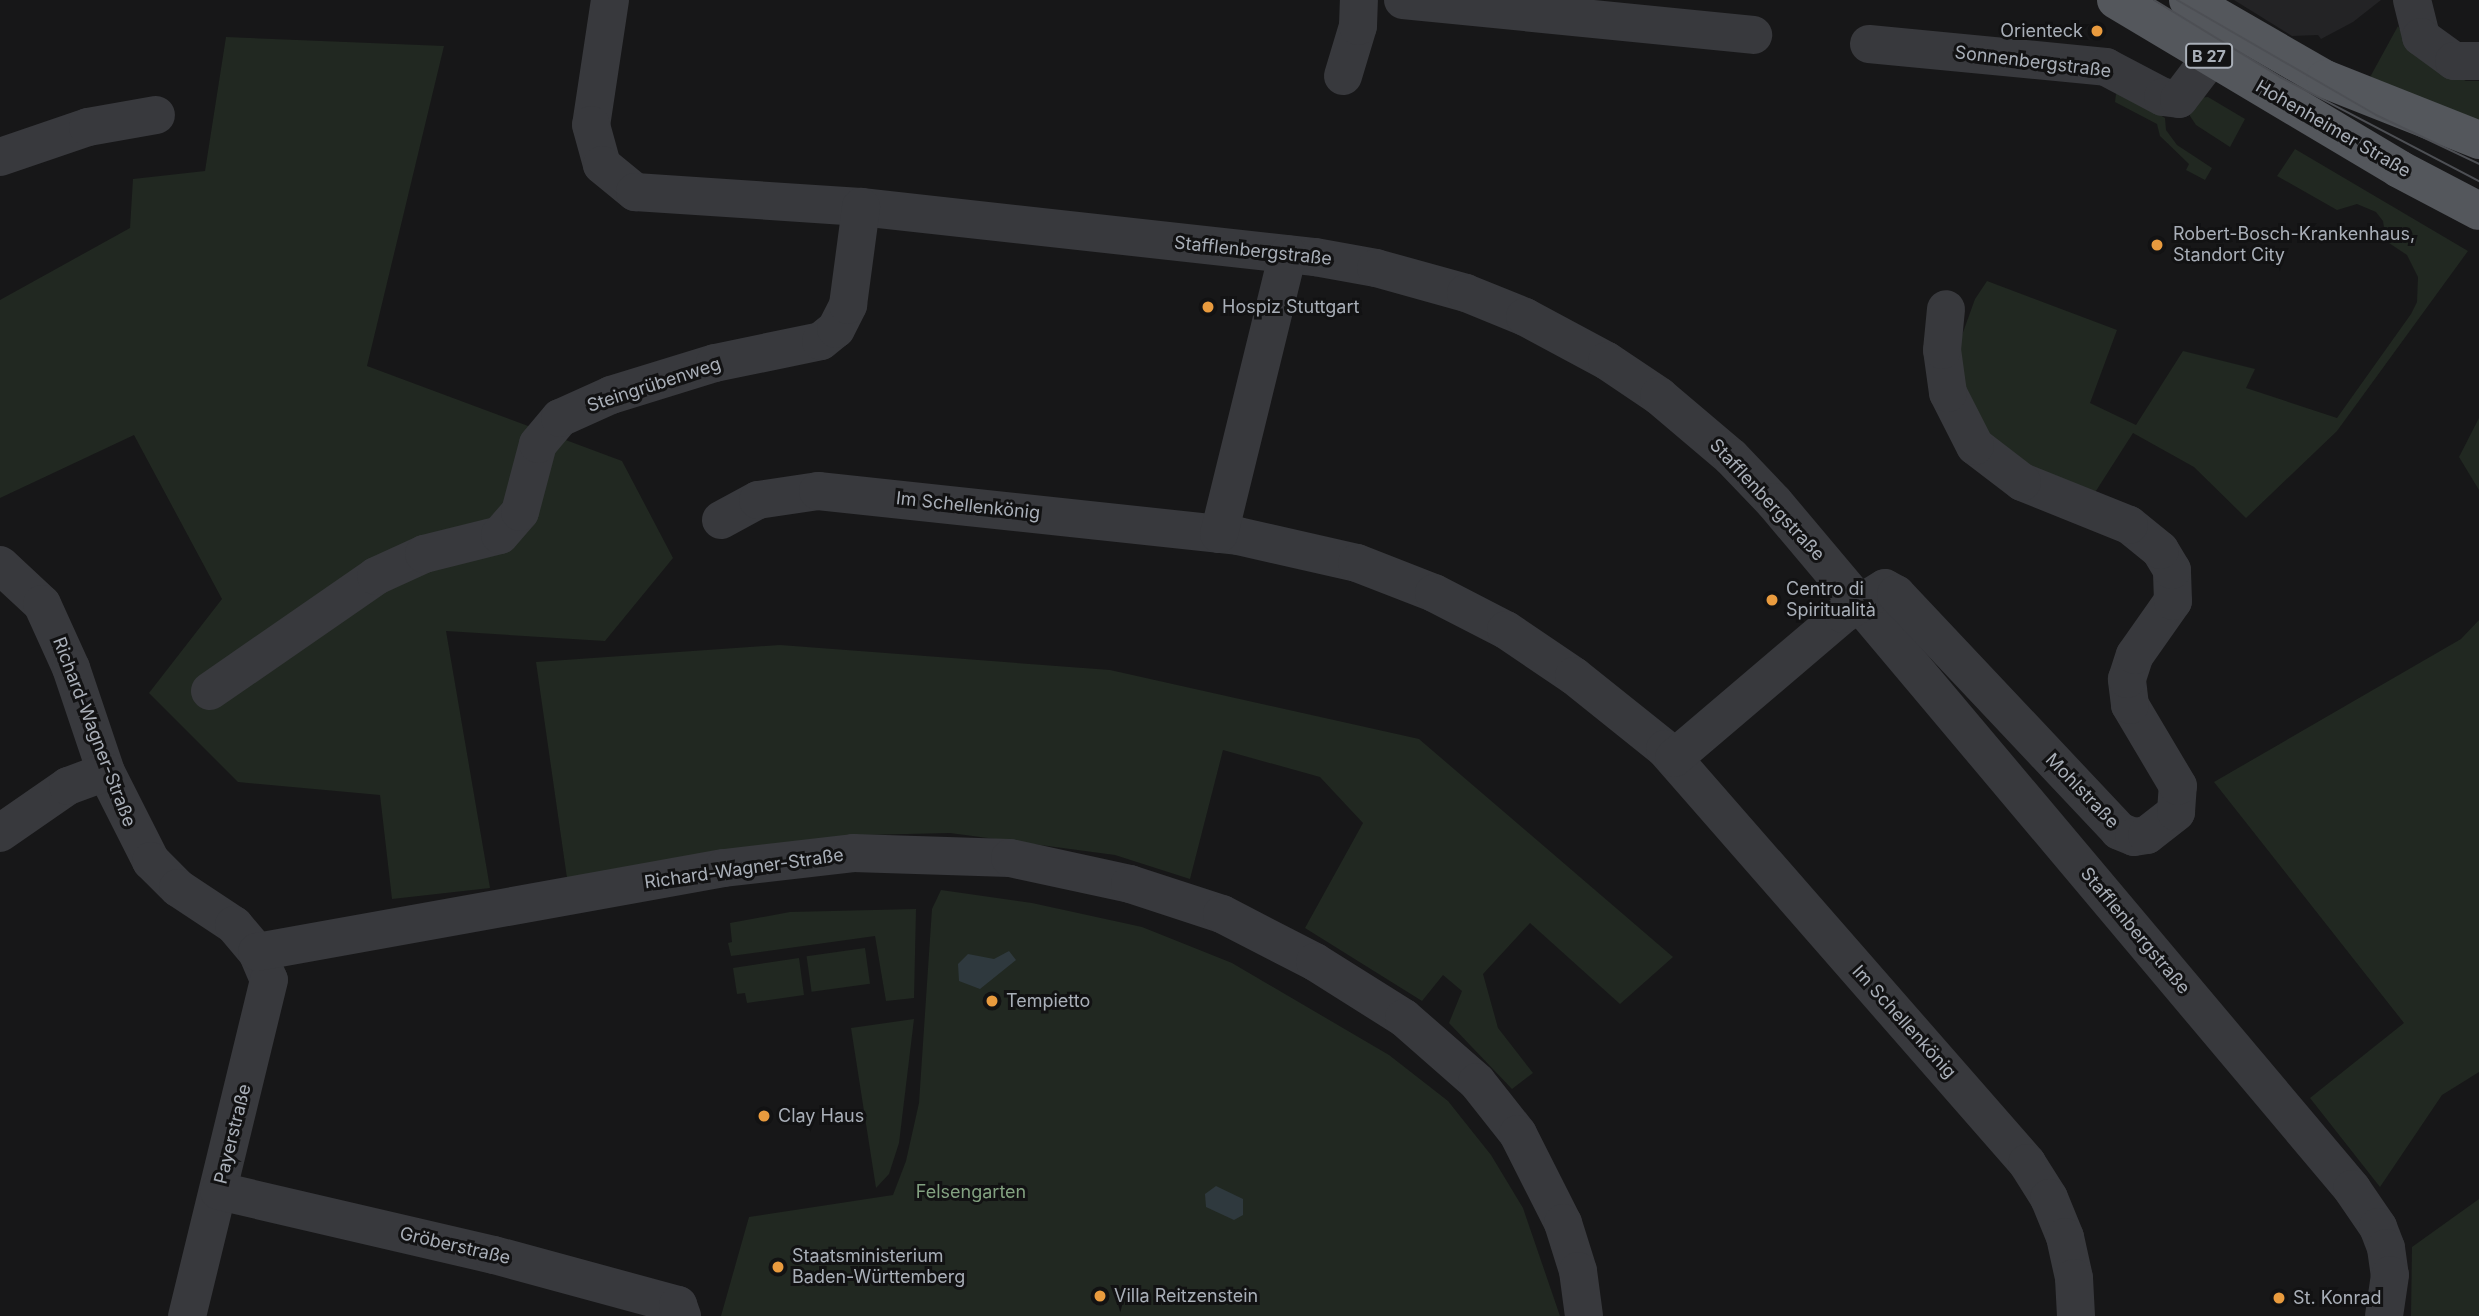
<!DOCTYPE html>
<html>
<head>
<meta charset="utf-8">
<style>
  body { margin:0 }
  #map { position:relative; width:2479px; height:1316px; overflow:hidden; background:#171718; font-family:Inter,sans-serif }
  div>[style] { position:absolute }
  .built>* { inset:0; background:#232325 }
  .green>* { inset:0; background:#212821; transform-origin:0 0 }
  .water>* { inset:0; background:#2f393e }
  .minor>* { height:38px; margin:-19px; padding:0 19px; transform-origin:19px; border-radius:19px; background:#38393d }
  .major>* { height:38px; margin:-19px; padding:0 19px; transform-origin:19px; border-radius:19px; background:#54575c }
  .tram>* { height:2px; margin:-1px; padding:0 1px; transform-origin:1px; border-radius:1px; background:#4d4f54 }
  .dots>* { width:19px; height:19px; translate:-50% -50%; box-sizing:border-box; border:4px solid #121213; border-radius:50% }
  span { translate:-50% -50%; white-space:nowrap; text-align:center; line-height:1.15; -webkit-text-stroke:6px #121213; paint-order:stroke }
  .shield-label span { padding:2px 5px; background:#121213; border:2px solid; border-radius:5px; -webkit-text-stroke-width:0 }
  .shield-label { font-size:16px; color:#a9afb8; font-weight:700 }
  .poi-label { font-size:18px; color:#a9afb8 }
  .right { translate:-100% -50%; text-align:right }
  .left { translate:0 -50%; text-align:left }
  .street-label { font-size:18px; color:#a9afb8 }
  .park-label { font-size:18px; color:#83a281 }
</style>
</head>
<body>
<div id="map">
  <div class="built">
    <i style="clip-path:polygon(2234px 0,2381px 0,2353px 22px,2321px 39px,2318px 35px,2292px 36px)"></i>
  </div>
  <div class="green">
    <i style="clip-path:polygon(2398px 26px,2413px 51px,2466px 81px,2479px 81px,2479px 126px,2369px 79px)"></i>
    <i style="clip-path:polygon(226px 37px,444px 46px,367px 366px,622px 461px,673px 558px,605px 641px,446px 631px,490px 888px,392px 899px,380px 795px,238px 782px,149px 693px,222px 599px,134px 435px,0 498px,0 300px,130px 228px,133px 179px,205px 171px)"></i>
    <i style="clip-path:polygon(2123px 92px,2165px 118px,2166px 130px,2177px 145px,2212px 168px,2205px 180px,2186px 170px,2189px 164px,2160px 136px,2157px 124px,2115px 102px,2116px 94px)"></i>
    <i style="clip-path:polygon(2208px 97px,2245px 119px,2230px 147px,2196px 125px,2190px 116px,2190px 106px,2198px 98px)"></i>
    <i style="clip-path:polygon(2295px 149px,2468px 251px,2337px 431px,2246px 518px,2194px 467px,2133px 433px,2094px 494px,2016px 462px,1971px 414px,1957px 349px,1975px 299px,1987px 281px,2117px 330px,2090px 403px,2136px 425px,2183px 351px,2255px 369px,2246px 388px,2337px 418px,2411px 314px,2417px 302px,2418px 277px,2407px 255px,2386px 241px,2383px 221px,2376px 212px,2357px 204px,2337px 210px,2277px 176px)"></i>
    <i style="clip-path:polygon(2479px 418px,2479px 490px,2459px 457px)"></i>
    <i style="clip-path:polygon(2479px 620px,2479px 1072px,2442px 1095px,2380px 1187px,2310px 1098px,2404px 1023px,2214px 782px,2461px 639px)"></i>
    <i style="clip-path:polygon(780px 645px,1110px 670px,1419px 739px,1673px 957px,1620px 1004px,1530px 923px,1483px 974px,1498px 1028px,1533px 1073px,1512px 1089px,1449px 1023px,1462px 991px,1443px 975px,1422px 1001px,1305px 928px,1363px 823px,1320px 777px,1223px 750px,1190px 879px,1115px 855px,950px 833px,863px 835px,567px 878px,536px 662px)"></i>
    <i style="clip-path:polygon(941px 890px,1032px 903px,1142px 927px,1232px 963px,1389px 1055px,1448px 1101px,1491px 1155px,1523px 1208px,1560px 1316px,721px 1316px,749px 1217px,893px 1195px,906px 1161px,919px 1103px,932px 909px)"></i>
    <i style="clip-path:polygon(916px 909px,914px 998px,886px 1001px,875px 936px,731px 956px,728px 943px,732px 942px,730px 923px,790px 912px)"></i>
    <i style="left:865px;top:948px;width:36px;height:59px;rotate:82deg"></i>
    <i style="clip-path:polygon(799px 958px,804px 995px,747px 1003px,745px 993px,737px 994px,733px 968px)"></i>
    <i style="clip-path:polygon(914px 1019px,899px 1143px,889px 1174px,876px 1188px,851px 1028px)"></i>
    <i style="clip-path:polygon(2479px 1199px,2479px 1316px,2411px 1316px,2412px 1247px)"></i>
  </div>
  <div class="water">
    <i style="clip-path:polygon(1009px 951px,1016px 960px,980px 989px,959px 981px,958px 964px,968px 954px,994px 959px)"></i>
    <i style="clip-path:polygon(1216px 1186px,1243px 1199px,1243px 1215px,1234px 1220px,1206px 1207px,1205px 1194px)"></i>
  </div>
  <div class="minor">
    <i style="left:610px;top:0;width:126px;rotate:98.6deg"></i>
    <i style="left:591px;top:125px;width:41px;rotate:74.6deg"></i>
    <i style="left:602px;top:165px;width:43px;rotate:39.3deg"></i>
    <i style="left:635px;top:192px;width:226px;rotate:3.8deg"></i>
    <i style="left:861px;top:207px;width:457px;rotate:6.3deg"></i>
    <i style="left:1315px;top:257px;width:62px;rotate:10.2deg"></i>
    <i style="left:1376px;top:268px;width:93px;rotate:15.5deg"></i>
    <i style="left:1466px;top:293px;width:64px;rotate:22.1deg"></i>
    <i style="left:1525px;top:317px;width:93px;rotate:28.2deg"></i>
    <i style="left:1607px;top:361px;width:63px;rotate:33.9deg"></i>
    <i style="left:1659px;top:396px;width:94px;rotate:40.3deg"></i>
    <i style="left:1731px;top:457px;width:62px;rotate:46.3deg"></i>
    <i style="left:1774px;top:502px;width:898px;rotate:49.92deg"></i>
    <i style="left:2352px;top:1189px;width:46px;rotate:55.6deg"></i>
    <i style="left:2378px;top:1227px;width:22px;rotate:69deg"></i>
    <i style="left:2386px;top:1248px;width:27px;rotate:82deg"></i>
    <i style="left:2390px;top:1275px;width:41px;rotate:98.3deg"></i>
    <i style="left:1403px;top:0;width:352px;rotate:5.7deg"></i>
    <i style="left:2412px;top:0;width:38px;rotate:76deg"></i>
    <i style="left:2421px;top:37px;width:41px;rotate:36deg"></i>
    <i style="left:2454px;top:61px;width:25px"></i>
    <i style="left:1869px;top:44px;width:238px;rotate:5.5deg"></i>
    <i style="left:2106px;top:67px;width:64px;rotate:27.8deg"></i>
    <i style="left:2163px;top:97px;width:16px;rotate:7deg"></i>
    <i style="left:2179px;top:99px;width:53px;rotate:-52.7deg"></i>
    <i style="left:1343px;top:76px;width:52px;rotate:-73.3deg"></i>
    <i style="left:1358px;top:26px;width:26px;rotate:-88deg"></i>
    <i style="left:0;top:157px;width:93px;rotate:-18.8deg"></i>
    <i style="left:88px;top:127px;width:69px;rotate:-10deg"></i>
    <i style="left:721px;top:520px;width:42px;rotate:-28.4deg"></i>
    <i style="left:758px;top:500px;width:61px;rotate:-8.5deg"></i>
    <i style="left:818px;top:491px;width:422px;rotate:6.1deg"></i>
    <i style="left:1238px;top:536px;width:122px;rotate:12.8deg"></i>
    <i style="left:1357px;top:563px;width:83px;rotate:21.3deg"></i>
    <i style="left:1434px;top:593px;width:81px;rotate:27.2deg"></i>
    <i style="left:1506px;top:630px;width:82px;rotate:34.1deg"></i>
    <i style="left:1574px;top:676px;width:117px;rotate:38.7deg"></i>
    <i style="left:1665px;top:749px;width:550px;rotate:48.83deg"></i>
    <i style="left:2027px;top:1163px;width:41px;rotate:57.8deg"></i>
    <i style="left:2049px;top:1198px;width:42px;rotate:67.7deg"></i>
    <i style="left:2065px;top:1237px;width:42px;rotate:77.6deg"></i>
    <i style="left:2074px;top:1278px;width:38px;rotate:87deg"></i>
    <i style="left:1219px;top:534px;width:288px;rotate:-76.2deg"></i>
    <i style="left:0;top:565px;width:57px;rotate:42.9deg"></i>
    <i style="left:42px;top:604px;width:70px;rotate:65.6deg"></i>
    <i style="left:71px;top:668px;width:110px;rotate:71.4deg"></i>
    <i style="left:106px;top:772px;width:100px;rotate:63.2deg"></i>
    <i style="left:151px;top:861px;width:38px;rotate:45deg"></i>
    <i style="left:178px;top:888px;width:67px;rotate:33.5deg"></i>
    <i style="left:234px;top:925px;width:35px;rotate:50deg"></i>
    <i style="left:257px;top:952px;width:30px;rotate:67deg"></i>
    <i style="left:269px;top:980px;width:346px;rotate:103.7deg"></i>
    <i style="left:210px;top:691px;width:202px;rotate:-34.7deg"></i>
    <i style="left:376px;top:576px;width:53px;rotate:-24.6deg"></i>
    <i style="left:424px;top:554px;width:78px;rotate:-14deg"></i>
    <i style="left:500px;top:535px;width:30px;rotate:-49deg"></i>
    <i style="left:520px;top:512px;width:70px;rotate:-75.2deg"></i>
    <i style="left:538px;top:444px;width:34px;rotate:-50deg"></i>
    <i style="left:560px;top:418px;width:56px;rotate:-24.3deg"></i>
    <i style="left:611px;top:395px;width:109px;rotate:-17.1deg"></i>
    <i style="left:715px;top:363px;width:108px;rotate:-11.7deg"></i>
    <i style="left:821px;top:341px;width:19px;rotate:-39deg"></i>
    <i style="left:836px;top:329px;width:27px;rotate:-63deg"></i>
    <i style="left:848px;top:305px;width:99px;rotate:-82.4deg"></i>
    <i style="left:1674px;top:758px;width:222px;rotate:-40.4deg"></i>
    <i style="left:1843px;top:614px;width:49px;rotate:-31.8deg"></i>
    <i style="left:1885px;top:588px;width:13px;rotate:29deg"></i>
    <i style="left:1896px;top:594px;width:325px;rotate:46.7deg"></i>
    <i style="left:2119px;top:831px;width:16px;rotate:22deg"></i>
    <i style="left:2134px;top:837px;width:13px;rotate:-9deg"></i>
    <i style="left:2147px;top:835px;width:37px;rotate:-38deg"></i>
    <i style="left:2176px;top:812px;width:26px;rotate:-86deg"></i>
    <i style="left:2178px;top:786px;width:94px;rotate:-120.7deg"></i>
    <i style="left:2130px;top:705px;width:26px;rotate:-97deg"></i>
    <i style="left:2127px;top:679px;width:25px;rotate:-72deg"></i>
    <i style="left:2135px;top:655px;width:66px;rotate:-54.9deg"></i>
    <i style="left:2173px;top:601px;width:31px;rotate:-92deg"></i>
    <i style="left:2172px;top:570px;width:23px;rotate:-121deg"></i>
    <i style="left:2160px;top:550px;width:40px;rotate:-141deg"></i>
    <i style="left:2129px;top:525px;width:115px;rotate:-158.1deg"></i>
    <i style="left:2022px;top:482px;width:59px;rotate:-142.5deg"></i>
    <i style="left:1975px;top:446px;width:59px;rotate:-117deg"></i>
    <i style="left:1948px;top:393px;width:43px;rotate:-97.9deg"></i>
    <i style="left:1942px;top:350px;width:41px;rotate:-84.4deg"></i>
    <i style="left:0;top:833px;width:83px;rotate:-34.7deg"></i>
    <i style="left:68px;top:786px;width:40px;rotate:-20.2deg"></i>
    <i style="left:257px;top:952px;width:474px;rotate:-10.2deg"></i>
    <i style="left:724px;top:868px;width:130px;rotate:-6.6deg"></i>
    <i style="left:853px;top:853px;width:157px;rotate:1.8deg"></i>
    <i style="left:1010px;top:858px;width:123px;rotate:12.2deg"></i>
    <i style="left:1130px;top:884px;width:97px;rotate:18.1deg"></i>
    <i style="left:1222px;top:914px;width:105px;rotate:27.3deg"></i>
    <i style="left:1315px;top:962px;width:105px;rotate:32.2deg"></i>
    <i style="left:1404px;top:1018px;width:97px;rotate:41.2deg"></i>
    <i style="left:1477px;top:1082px;width:66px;rotate:51.7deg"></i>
    <i style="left:1518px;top:1134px;width:100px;rotate:63.2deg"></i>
    <i style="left:1563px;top:1223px;width:50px;rotate:72.6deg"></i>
    <i style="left:1578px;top:1271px;width:45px;rotate:82.4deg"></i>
    <i style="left:219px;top:1191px;width:282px;rotate:13.1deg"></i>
    <i style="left:494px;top:1255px;width:191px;rotate:15.2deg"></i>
    <i style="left:678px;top:1305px;width:12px;rotate:70deg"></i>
  </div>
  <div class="major">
    <i style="left:2116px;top:0;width:330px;rotate:30.8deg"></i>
    <i style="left:2399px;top:169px;width:90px;rotate:27.7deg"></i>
    <i style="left:2188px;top:0;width:158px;rotate:30deg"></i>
    <i style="left:2325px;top:79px;width:166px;rotate:21.6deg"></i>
  </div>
  <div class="tram">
    <i style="left:2154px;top:0;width:148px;rotate:31.4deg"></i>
    <i style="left:2280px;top:77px;width:225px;rotate:27.6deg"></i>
    <i style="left:2177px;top:0;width:230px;rotate:30deg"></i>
    <i style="left:2376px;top:115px;width:114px;rotate:25.4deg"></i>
  </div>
  <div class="dots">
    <i style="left:2097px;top:31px;background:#e99b3e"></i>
    <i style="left:2157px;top:245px;background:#e99b3e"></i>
    <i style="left:1208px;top:307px;background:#e99b3e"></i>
    <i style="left:1772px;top:600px;background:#e99b3e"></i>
    <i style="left:992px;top:1001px;background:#e99b3e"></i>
    <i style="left:764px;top:1116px;background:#e99b3e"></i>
    <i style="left:778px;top:1267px;background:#e99b3e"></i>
    <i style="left:1100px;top:1296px;background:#e99b3e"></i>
    <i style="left:2279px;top:1298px;background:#e99b3e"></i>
  </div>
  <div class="shield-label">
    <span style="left:2209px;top:56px">B 27</span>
  </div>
  <div class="poi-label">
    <span class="right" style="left:2083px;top:31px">Orienteck</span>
    <span class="left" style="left:2173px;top:245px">Robert-Bosch-Krankenhaus,<br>Standort City</span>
    <span class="left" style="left:1222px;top:307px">Hospiz Stuttgart</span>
    <span class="left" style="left:1786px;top:600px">Centro di<br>Spiritualità</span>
    <span class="left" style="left:1006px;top:1001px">Tempietto</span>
    <span class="left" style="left:778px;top:1116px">Clay Haus</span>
    <span class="left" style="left:792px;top:1267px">Staatsministerium<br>Baden-Württemberg</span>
    <span class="left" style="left:1114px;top:1296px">Villa Reitzenstein</span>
    <span class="left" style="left:2293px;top:1298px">St. Konrad</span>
  </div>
  <div class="street-label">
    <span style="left:2033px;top:62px;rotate:7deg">Sonnenbergstraße</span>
    <span style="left:2333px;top:129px;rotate:30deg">Hohenheimer Straße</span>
    <span style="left:1253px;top:251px;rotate:6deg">Stafflenbergstraße</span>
    <span style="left:654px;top:385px;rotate:-18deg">Steingrübenweg</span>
    <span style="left:1767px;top:500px;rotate:47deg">Stafflenbergstraße</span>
    <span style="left:968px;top:506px;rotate:6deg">Im Schellenkönig</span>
    <span style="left:94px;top:732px;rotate:69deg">Richard-Wagner-Straße</span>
    <span style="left:2082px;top:791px;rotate:46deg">Mohlstraße</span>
    <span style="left:744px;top:869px;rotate:-8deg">Richard-Wagner-Straße</span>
    <span style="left:2135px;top:931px;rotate:50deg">Stafflenbergstraße</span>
    <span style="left:1904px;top:1022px;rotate:48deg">Im Schellenkönig</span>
    <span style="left:233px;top:1134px;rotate:-76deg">Payerstraße</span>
    <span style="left:455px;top:1246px;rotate:13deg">Gröberstraße</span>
  </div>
  <div class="park-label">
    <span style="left:971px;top:1192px">Felsengarten</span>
  </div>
</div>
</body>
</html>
